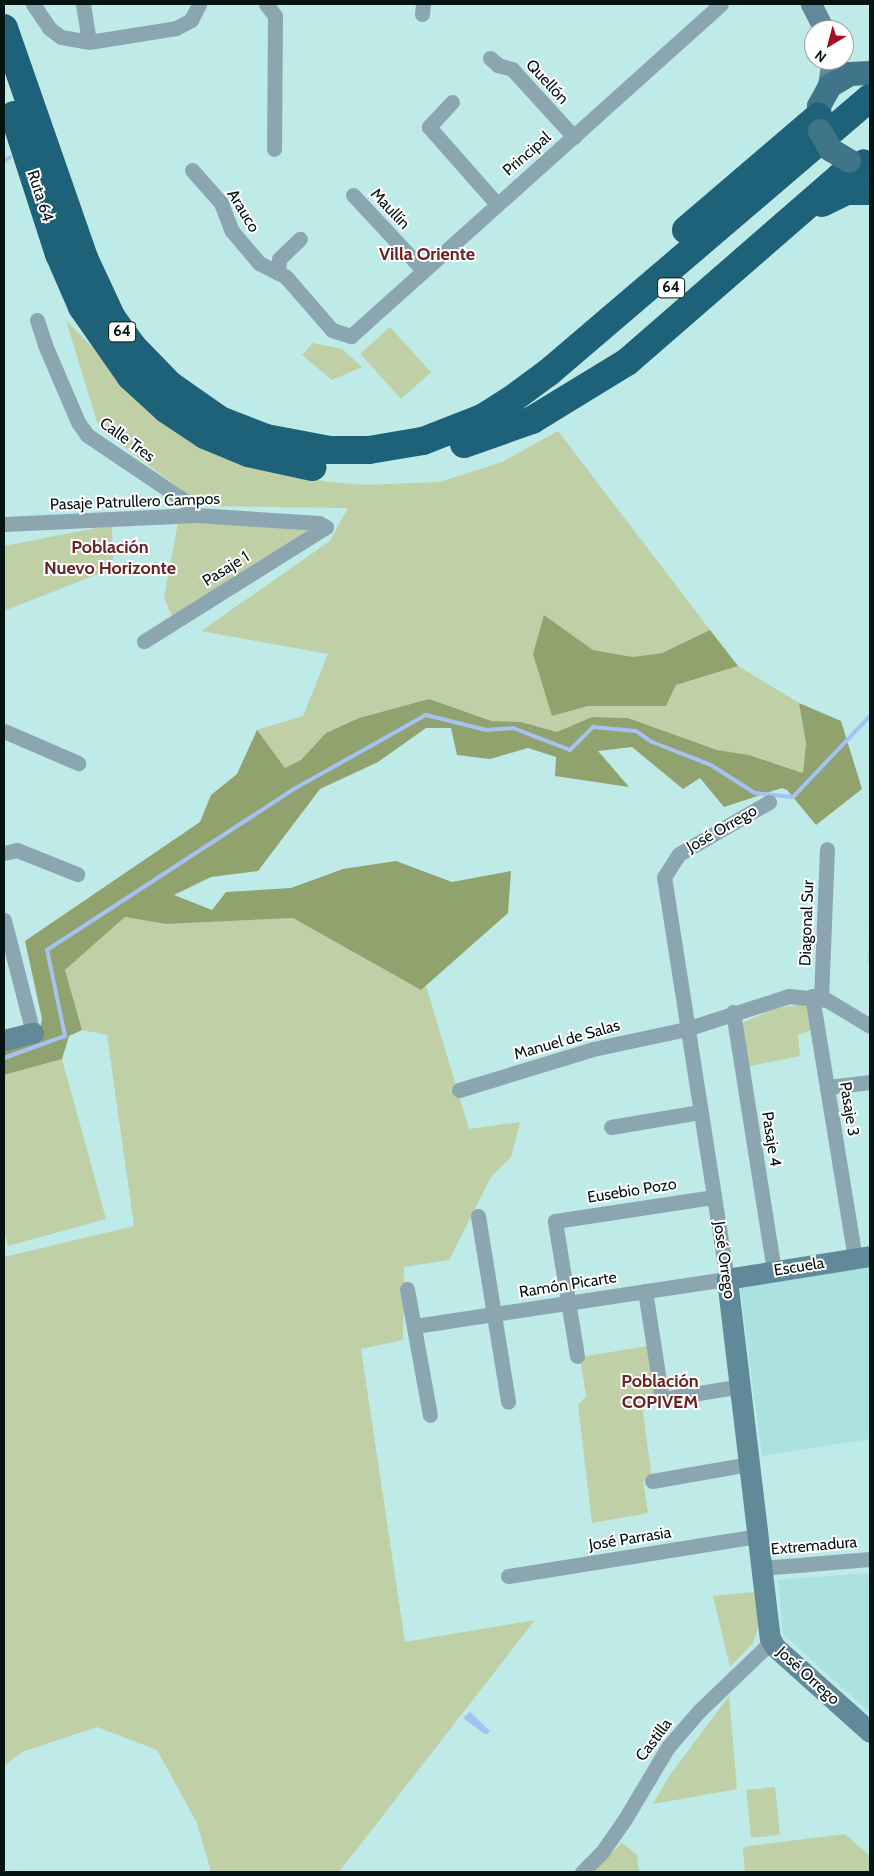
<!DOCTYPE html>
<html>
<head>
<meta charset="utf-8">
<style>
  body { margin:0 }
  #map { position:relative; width:874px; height:1876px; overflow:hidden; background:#beeae8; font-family:Cabin,sans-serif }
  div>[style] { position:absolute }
  .built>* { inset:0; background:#abe2df }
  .green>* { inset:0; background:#bfcfa6; transform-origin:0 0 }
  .forest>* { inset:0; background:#90a36e }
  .water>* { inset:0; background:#a5c2f3 }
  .stream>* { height:4px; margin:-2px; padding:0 2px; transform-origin:2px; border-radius:2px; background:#a5c2f3 }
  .street>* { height:15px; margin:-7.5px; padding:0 7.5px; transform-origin:7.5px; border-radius:7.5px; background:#8ba6b1 }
  .secondary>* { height:21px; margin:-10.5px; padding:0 10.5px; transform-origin:10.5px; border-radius:10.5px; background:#60899a }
  .primary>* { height:24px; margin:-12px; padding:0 12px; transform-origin:12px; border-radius:12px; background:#407489 }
  .highway>* { height:28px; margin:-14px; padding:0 14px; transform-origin:14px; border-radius:14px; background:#1e627a }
  .primary-bridge>* { height:24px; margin:-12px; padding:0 12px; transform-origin:12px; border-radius:12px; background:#407489 }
  span { translate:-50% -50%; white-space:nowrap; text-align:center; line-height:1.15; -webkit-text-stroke:4px #fff; paint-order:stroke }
  .shield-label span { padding:1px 4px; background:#fff; border:1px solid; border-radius:4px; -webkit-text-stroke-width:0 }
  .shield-label { font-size:15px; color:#041413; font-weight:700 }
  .street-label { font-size:16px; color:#041413 }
  .neighbourhood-label { font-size:18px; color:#6a2425; font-weight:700 }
  .frame { position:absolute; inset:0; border:5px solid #041413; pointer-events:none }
  .north { position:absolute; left:804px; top:20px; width:50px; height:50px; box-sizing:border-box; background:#fff; border:1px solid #9ba1a1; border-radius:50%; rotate:217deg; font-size:14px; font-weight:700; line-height:20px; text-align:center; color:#041413 }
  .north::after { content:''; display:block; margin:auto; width:18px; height:22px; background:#a60c24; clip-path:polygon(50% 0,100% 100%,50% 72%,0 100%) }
</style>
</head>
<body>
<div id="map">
  <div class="built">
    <i style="clip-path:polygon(870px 896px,870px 966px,867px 964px)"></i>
    <i style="clip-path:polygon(870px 1267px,870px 1439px,762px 1456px,740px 1287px)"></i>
    <i style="clip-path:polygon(870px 1573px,870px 1713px,783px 1634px,778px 1580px)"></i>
  </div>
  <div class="green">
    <i style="clip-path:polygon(66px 320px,137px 394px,252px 467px,329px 482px,365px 485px,440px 482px,502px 462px,558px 431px,710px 630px,662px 653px,633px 657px,593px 650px,544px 615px,552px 716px,588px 706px,666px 706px,676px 685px,738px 666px,799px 703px,806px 743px,803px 773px,749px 755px,717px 750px,628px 718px,592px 717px,557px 733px,521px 722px,493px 721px,429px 699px,359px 718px,326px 733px,301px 760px,285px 768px,257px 730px,303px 716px,328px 654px,201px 631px,330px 541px,348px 508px,203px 506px,119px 443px,97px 422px)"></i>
    <i style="left:390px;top:327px;width:61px;height:40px;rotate:48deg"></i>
    <i style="clip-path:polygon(313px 343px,342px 349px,362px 367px,332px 380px,302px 355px)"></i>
    <i style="clip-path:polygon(178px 523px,250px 523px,322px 527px,172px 616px,164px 598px)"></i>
    <i style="clip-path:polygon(112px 525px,113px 568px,4px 611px,4px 546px)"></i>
    <i style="clip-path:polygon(125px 917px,166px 924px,293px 918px,421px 990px,426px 986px,469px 1129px,520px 1122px,511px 1157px,491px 1177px,449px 1260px,404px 1267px,403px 1340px,361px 1349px,405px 1642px,535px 1620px,339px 1872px,211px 1872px,197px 1823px,157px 1750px,97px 1727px,22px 1752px,4px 1766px,4px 1257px,134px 1226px,107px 1035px,82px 1030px,65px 970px)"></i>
    <i style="clip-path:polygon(811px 1003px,814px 1029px,798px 1035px,800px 1056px,745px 1067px,737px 1025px,777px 1008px)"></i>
    <i style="clip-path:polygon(62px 1059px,106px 1219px,8px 1246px,4px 1231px,4px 1075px)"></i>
    <i style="clip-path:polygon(648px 1346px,656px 1396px,641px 1398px,652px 1479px,643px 1481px,648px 1513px,592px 1523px,578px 1405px,586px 1396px,580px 1357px)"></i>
    <i style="clip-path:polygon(755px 1592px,759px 1625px,753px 1643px,730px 1667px,713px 1596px)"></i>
    <i style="clip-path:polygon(729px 1696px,737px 1789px,653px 1804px,670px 1775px)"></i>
    <i style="left:775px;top:1787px;width:48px;height:29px;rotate:84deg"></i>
    <i style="clip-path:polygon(845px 1834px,870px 1856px,870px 1872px,745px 1872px,743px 1847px)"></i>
    <i style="clip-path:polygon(622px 1843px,637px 1855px,639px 1872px,591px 1872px)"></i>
  </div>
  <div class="forest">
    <i style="clip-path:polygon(544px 615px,593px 650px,633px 657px,662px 653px,710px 630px,738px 666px,676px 685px,666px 706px,588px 706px,552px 716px,533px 654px)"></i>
    <i style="clip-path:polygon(429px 699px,492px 721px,521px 722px,557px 732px,592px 717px,628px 718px,717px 750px,749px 755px,803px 773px,806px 743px,799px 703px,841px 721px,862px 789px,816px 825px,787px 790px,782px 788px,724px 807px,700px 778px,683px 789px,632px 747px,598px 751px,629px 787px,555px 776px,556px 757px,528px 748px,490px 759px,457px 755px,451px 728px,426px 728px,378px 762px,320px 789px,258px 871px,211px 877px,174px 895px,212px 910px,226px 892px,291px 888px,343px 869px,396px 861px,452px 882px,511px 871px,508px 913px,421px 990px,293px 918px,166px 924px,125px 917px,65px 970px,82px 1030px,69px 1036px,62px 1059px,4px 1075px,4px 1049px,38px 1038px,42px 1019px,25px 941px,200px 822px,211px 795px,237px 774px,257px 730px,285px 768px,301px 760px,326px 733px,359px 718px)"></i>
  </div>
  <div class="water">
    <i style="clip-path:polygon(470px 1712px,490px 1731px,486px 1735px,463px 1718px)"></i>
  </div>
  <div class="stream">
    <i style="left:4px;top:161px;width:7px;rotate:-34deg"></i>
    <i style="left:4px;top:1058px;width:65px;rotate:-19.8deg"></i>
    <i style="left:65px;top:1036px;width:88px;rotate:-101.8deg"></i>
    <i style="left:47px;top:950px;width:295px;rotate:-33.1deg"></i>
    <i style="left:294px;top:789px;width:151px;rotate:-29.3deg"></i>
    <i style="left:426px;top:715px;width:62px;rotate:14deg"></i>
    <i style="left:486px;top:730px;width:27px;rotate:-4deg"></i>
    <i style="left:513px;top:728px;width:61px;rotate:21.1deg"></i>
    <i style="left:570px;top:750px;width:33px;rotate:-45deg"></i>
    <i style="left:593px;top:727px;width:43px;rotate:5.3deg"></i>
    <i style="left:636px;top:731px;width:19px;rotate:35deg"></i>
    <i style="left:652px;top:742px;width:63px;rotate:21.3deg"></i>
    <i style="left:711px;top:765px;width:52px;rotate:32.5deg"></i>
    <i style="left:755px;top:793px;width:38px;rotate:6deg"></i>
    <i style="left:793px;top:797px;width:112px;rotate:-46.5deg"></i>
  </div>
  <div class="street">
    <i style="left:33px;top:4px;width:29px;rotate:56deg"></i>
    <i style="left:49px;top:28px;width:15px;rotate:37deg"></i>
    <i style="left:61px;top:37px;width:28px;rotate:10deg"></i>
    <i style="left:89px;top:42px;width:88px;rotate:-9.1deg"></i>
    <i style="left:176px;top:28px;width:17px;rotate:-28deg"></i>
    <i style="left:191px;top:20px;width:18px;rotate:-63deg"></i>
    <i style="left:83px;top:4px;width:38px;rotate:81deg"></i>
    <i style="left:266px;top:4px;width:15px;rotate:53deg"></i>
    <i style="left:275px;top:16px;width:133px;rotate:90.4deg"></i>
    <i style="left:422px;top:14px;width:10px;rotate:-84deg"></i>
    <i style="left:490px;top:58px;width:11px;rotate:41deg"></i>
    <i style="left:498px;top:65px;width:15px;rotate:16deg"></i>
    <i style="left:512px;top:69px;width:92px;rotate:47.6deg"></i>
    <i style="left:452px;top:102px;width:34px;rotate:133deg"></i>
    <i style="left:429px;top:127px;width:103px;rotate:48.6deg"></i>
    <i style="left:192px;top:170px;width:44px;rotate:48.7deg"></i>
    <i style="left:221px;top:203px;width:30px;rotate:69deg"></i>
    <i style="left:232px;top:231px;width:42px;rotate:49.8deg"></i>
    <i style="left:259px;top:263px;width:30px;rotate:27deg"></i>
    <i style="left:286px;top:277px;width:70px;rotate:49deg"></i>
    <i style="left:332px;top:330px;width:20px;rotate:18deg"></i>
    <i style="left:351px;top:336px;width:497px;rotate:-41.9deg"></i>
    <i style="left:353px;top:195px;width:101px;rotate:47deg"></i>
    <i style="left:278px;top:273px;width:14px;rotate:-86deg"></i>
    <i style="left:279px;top:259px;width:29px;rotate:-44deg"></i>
    <i style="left:37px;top:320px;width:26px;rotate:72deg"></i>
    <i style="left:45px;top:345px;width:84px;rotate:66.8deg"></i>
    <i style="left:78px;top:422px;width:16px;rotate:55deg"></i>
    <i style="left:87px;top:435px;width:115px;rotate:34deg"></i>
    <i style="left:182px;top:499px;width:22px;rotate:47deg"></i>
    <i style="left:4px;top:524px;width:193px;rotate:-2.7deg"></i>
    <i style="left:197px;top:515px;width:122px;rotate:3.8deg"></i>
    <i style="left:319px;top:523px;width:8px;rotate:30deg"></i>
    <i style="left:326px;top:527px;width:215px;rotate:147.9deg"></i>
    <i style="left:4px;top:731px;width:81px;rotate:23.4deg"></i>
    <i style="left:4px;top:853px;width:13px;rotate:-13deg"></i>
    <i style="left:17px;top:850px;width:65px;rotate:21.8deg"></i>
    <i style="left:4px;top:920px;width:117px;rotate:75.6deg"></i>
    <i style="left:812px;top:996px;width:266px;rotate:80.7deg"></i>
    <i style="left:821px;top:998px;width:149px;rotate:-87.7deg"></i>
    <i style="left:733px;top:1012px;width:262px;rotate:81deg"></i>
    <i style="left:828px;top:1087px;width:42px;rotate:-6.8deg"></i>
    <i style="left:459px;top:1090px;width:140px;rotate:-17deg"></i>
    <i style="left:593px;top:1049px;width:95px;rotate:-12.1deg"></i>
    <i style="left:686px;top:1029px;width:108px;rotate:-17.8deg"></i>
    <i style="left:789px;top:996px;width:38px;rotate:6deg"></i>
    <i style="left:827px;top:1000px;width:50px;rotate:31.2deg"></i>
    <i style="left:611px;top:1127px;width:90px;rotate:-9.6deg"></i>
    <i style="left:478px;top:1216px;width:188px;rotate:80.8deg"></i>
    <i style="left:407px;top:1289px;width:128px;rotate:79.7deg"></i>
    <i style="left:645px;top:1291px;width:109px;rotate:81.1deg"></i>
    <i style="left:662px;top:1399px;width:80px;rotate:-9.3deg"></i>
    <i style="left:415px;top:1326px;width:316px;rotate:-8.6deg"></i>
    <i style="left:727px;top:1279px;width:407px;rotate:-98.9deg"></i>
    <i style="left:664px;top:877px;width:27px;rotate:-57deg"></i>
    <i style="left:679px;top:854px;width:104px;rotate:-30deg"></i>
    <i style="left:577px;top:1356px;width:137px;rotate:-99.3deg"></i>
    <i style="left:555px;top:1221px;width:161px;rotate:-8.6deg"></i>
    <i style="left:652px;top:1481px;width:98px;rotate:-9.9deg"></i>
    <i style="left:761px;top:1568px;width:109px;rotate:-4.7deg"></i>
    <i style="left:508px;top:1576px;width:252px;rotate:-9.1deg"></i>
    <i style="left:582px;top:1872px;width:28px;rotate:-45deg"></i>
    <i style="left:602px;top:1852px;width:40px;rotate:-55.1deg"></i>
    <i style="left:625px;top:1819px;width:84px;rotate:-59.2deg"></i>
    <i style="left:668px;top:1747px;width:48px;rotate:-49.3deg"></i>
    <i style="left:699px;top:1711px;width:100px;rotate:-43.8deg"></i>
  </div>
  <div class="secondary">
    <i style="left:811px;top:4px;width:29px;rotate:63deg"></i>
    <i style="left:827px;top:91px;width:31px;rotate:-81deg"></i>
    <i style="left:4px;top:1040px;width:30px;rotate:-14deg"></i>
    <i style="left:870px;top:1256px;width:145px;rotate:170.9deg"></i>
    <i style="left:727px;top:1279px;width:362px;rotate:83.2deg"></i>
    <i style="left:770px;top:1638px;width:10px;rotate:61deg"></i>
    <i style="left:775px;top:1647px;width:127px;rotate:41.8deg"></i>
  </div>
  <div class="primary">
    <i style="left:820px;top:131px;width:25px;rotate:-92deg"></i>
    <i style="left:819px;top:106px;width:23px;rotate:-61deg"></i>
    <i style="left:830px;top:86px;width:23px;rotate:-31deg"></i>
    <i style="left:850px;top:74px;width:20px;rotate:-3deg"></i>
  </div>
  <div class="highway">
    <i style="left:4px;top:28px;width:244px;rotate:70.8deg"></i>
    <i style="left:84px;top:258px;width:66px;rotate:65deg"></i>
    <i style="left:112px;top:318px;width:36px;rotate:54deg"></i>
    <i style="left:133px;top:347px;width:53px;rotate:45.8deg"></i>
    <i style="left:170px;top:385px;width:61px;rotate:35deg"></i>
    <i style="left:220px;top:420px;width:49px;rotate:21.4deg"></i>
    <i style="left:266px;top:438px;width:65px;rotate:10.6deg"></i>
    <i style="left:330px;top:450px;width:39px"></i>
    <i style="left:369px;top:450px;width:55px;rotate:-9.5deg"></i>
    <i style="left:423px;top:441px;width:63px;rotate:-21.3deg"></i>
    <i style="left:482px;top:418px;width:34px;rotate:-32deg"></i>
    <i style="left:511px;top:400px;width:47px;rotate:-36.4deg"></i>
    <i style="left:549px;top:372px;width:422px;rotate:-40.5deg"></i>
    <i style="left:14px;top:115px;width:146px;rotate:72.1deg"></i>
    <i style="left:59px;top:254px;width:58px;rotate:66.5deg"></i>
    <i style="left:82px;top:307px;width:85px;rotate:55deg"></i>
    <i style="left:131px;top:377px;width:47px;rotate:42.4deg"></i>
    <i style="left:166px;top:409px;width:47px;rotate:33.7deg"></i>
    <i style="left:205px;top:435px;width:47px;rotate:22.7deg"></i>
    <i style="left:248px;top:453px;width:66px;rotate:12.3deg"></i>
    <i style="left:822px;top:203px;width:28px;rotate:-26deg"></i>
    <i style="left:847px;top:191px;width:23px"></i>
    <i style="left:686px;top:230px;width:174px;rotate:-40.6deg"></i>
    <i style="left:464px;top:444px;width:72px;rotate:-19.4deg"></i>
    <i style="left:532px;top:420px;width:111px;rotate:-31.4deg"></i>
    <i style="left:627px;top:362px;width:284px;rotate:-41deg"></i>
    <i style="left:841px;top:176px;width:26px;rotate:-29deg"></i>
  </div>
  <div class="primary-bridge">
    <i style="left:820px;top:131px;width:22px;rotate:60deg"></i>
    <i style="left:831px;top:150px;width:21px;rotate:31deg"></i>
  </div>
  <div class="shield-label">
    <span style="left:671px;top:288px">64</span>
    <span style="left:122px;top:332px">64</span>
  </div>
  <div class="street-label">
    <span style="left:547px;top:82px;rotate:47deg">Quellón</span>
    <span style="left:527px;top:154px;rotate:-41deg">Principal</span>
    <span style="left:40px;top:196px;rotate:72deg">Ruta 64</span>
    <span style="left:390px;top:209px;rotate:47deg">Maullín</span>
    <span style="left:243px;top:211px;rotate:59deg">Arauco</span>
    <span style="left:127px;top:440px;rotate:36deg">Calle Tres</span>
    <span style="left:135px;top:502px;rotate:-2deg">Pasaje Patrullero Campos</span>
    <span style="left:226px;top:569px;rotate:-32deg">Pasaje 1</span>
    <span style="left:722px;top:829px;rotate:-30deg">José Orrego</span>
    <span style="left:807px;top:923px;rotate:-88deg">Diagonal Sur</span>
    <span style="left:567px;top:1040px;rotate:-16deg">Manuel de Salas</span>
    <span style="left:849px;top:1109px;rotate:81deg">Pasaje 3</span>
    <span style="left:771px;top:1139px;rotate:81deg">Pasaje 4</span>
    <span style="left:632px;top:1191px;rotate:-9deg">Eusebio Pozo</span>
    <span style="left:724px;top:1260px;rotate:82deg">José Orrego</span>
    <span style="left:799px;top:1267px;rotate:-9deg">Escuela</span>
    <span style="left:568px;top:1285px;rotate:-9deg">Ramón Picarte</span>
    <span style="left:630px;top:1539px;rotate:-9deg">José Parrasia</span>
    <span style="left:814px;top:1546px;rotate:-5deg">Extremadura</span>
    <span style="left:808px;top:1676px;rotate:42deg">José Orrego</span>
    <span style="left:654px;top:1740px;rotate:-53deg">Castilla</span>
  </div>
  <div class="neighbourhood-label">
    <span style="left:427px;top:254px">Villa Oriente</span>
    <span style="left:110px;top:558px">Población<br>Nuevo Horizonte</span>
    <span style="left:660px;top:1392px">Población<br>COPIVEM</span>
  </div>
  <div class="frame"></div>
  <div class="north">N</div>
</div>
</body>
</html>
